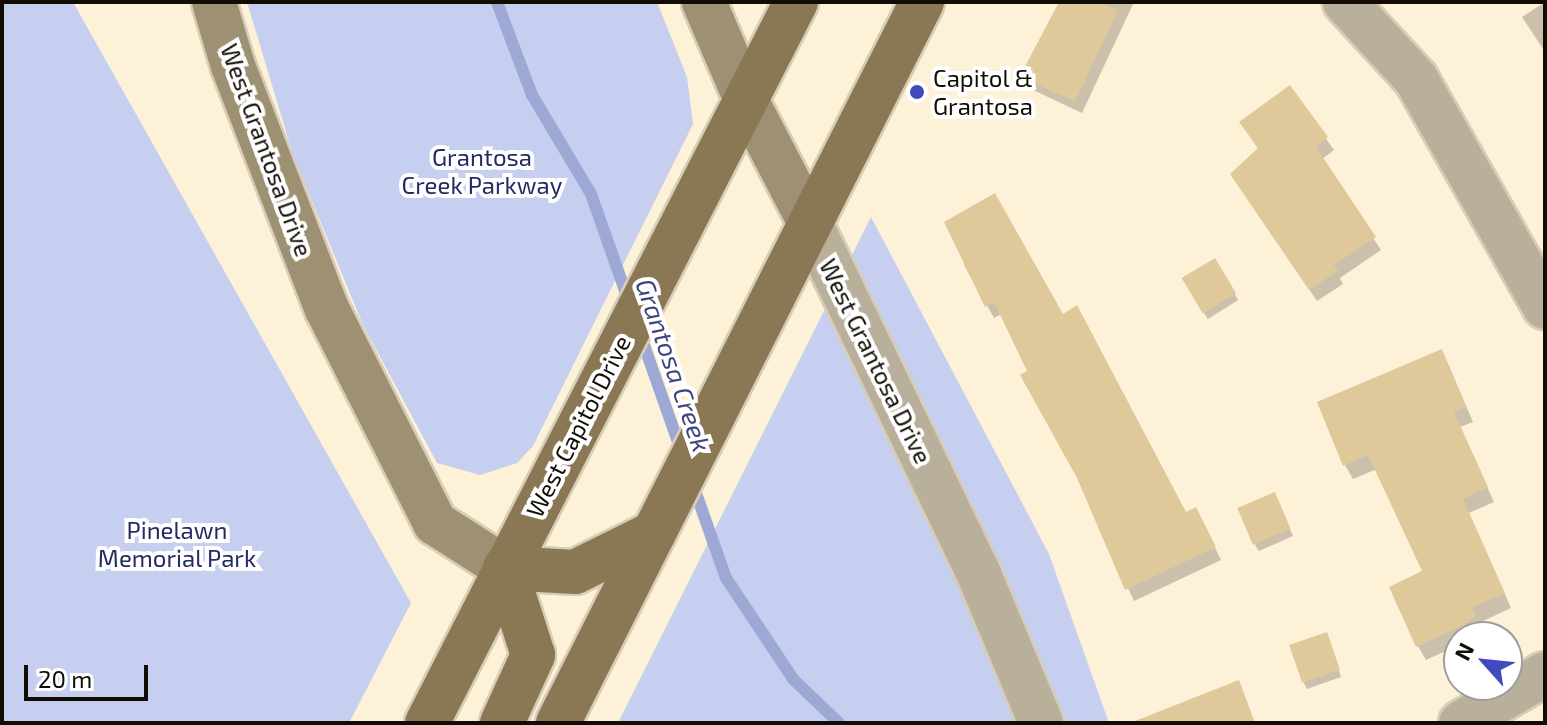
<!DOCTYPE html>
<html>
<head>
<meta charset="utf-8">
<style>
  body { margin:0 }
  #map { position:relative; width:1547px; height:725px; overflow:hidden; background:#fdf1d8; font-family:"Exo 2",sans-serif }
  div>[style] { position:absolute }
  .green>* { inset:0; background:#c6cfef }
  .shadow>* { inset:0; background:#0003; transform-origin:0 0 }
  .stream>* { height:12px; margin:-6px; padding:0 6px; transform-origin:6px; border-radius:6px; background:#9da8d4 }
  .building>* { inset:0; background:#dfc99b; transform-origin:0 0 }
  .roads { filter:drop-shadow(2px 0 #d7cdb6) drop-shadow(-2px 0 #d7cdb6) drop-shadow(0 2px #d7cdb6) drop-shadow(0 -2px #d7cdb6) }
  .street>* { height:44px; margin:-22px; padding:0 22px; transform-origin:22px; border-radius:22px; background:#b9b09c }
  .secondary>* { height:44px; margin:-22px; padding:0 22px; transform-origin:22px; border-radius:22px; background:#9e9073 }
  .primary>* { height:44px; margin:-22px; padding:0 22px; transform-origin:22px; border-radius:22px; background:#8a7855 }
  .dots>* { width:22px; height:22px; translate:-50% -50%; box-sizing:border-box; border:4px solid #fff; border-radius:50% }
  span { translate:-50% -50%; white-space:nowrap; text-align:center; line-height:1.15; -webkit-text-stroke:8px #fff; paint-order:stroke }
  .poi-label { font-size:24px; color:#110d05 }
  .left { translate:0 -50%; text-align:left }
  .street-label { font-size:24px; color:#110d05 }
  .park-label { font-size:24px; color:#242b61 }
  .water-label { font-size:26px; color:#3c467e; font-style:italic }
  .frame { position:absolute; inset:0; border:4px solid #110d05; pointer-events:none }
  .north { position:absolute; left:1443px; top:621px; width:80px; height:80px; box-sizing:border-box; background:#fff; border:2px solid #a09e9b; border-radius:50%; rotate:297deg; font-size:22px; font-weight:700; line-height:32px; text-align:center; color:#110d05 }
  .north::after { content:''; display:block; margin:auto; width:28px; height:36px; background:#414abf; clip-path:polygon(50% 0,100% 100%,50% 72%,0 100%) }
  .scale { position:absolute; left:24px; top:665px; width:124px; height:36px; box-sizing:border-box; border:4px solid #110d05; border-top:0; padding-left:10px; font-size:24px; line-height:28px; white-space:nowrap; color:#110d05; -webkit-text-stroke:6px #fff; paint-order:stroke }
</style>
</head>
<body>
<div id="map">
  <div class="green">
    <i style="clip-path:polygon(2px 2px,73px 2px,411px 603px,349px 723px,2px 723px)"></i>
    <i style="clip-path:polygon(247px 2px,657px 2px,687px 77px,693px 124px,533px 446px,517px 463px,480px 475px,437px 463px,363px 325px,293px 155px)"></i>
    <i style="clip-path:polygon(871px 217px,1049px 554px,1109px 723px,618px 723px)"></i>
  </div>
  <div class="shadow">
    <i style="clip-path:polygon(1060px 2px,1134px 2px,1082px 113px,1029px 88px,1022px 76px)"></i>
    <i style="clip-path:polygon(1545px 2px,1545px 52px,1522px 17px)"></i>
    <i style="clip-path:polygon(1290px 88px,1334px 150px,1322px 159px,1381px 250px,1340px 278px,1343px 284px,1317px 301px,1240px 186px,1259px 150px,1249px 135px)"></i>
    <i style="left:1214px;top:261px;width:46px;height:36px;rotate:58deg"></i>
    <i style="clip-path:polygon(970px 263px,1063px 317px,1186px 514px,1202px 521px,1221px 560px,1134px 601px,1002px 314px,994px 318px,964px 265px)"></i>
    <i style="clip-path:polygon(1449px 366px,1473px 422px,1460px 427px,1494px 502px,1469px 513px,1511px 608px,1479px 623px,1482px 631px,1474px 637px,1459px 637px,1459px 645px,1426px 660px,1418px 646px,1425px 572px,1377px 469px,1353px 479px,1345px 465px)"></i>
    <i style="clip-path:polygon(1277px 500px,1293px 536px,1259px 551px,1255px 545px)"></i>
    <i style="clip-path:polygon(1329px 640px,1341px 677px,1307px 689px,1304px 683px)"></i>
  </div>
  <div class="stream">
    <i style="left:497px;top:2px;width:99px;rotate:69.4deg"></i>
    <i style="left:532px;top:95px;width:115px;rotate:59.2deg"></i>
    <i style="left:591px;top:194px;width:114px;rotate:70.6deg"></i>
    <i style="left:639px;top:331px;width:129px;rotate:70.6deg"></i>
    <i style="left:692px;top:482px;width:102px;rotate:70.5deg"></i>
    <i style="left:726px;top:578px;width:121px;rotate:56.4deg"></i>
    <i style="left:793px;top:679px;width:64px;rotate:43.7deg"></i>
  </div>
  <div class="building">
    <i style="clip-path:polygon(1059px 2px,1100px 2px,1118px 10px,1075px 102px,1020px 76px)"></i>
    <i style="clip-path:polygon(1290px 85px,1328px 137px,1316px 147px,1376px 237px,1334px 265px,1338px 271px,1309px 290px,1230px 174px,1258px 148px,1239px 122px)"></i>
    <i style="clip-path:polygon(995px 193px,1063px 314px,1077px 305px,1186px 512px,1196px 507px,1216px 547px,1125px 590px,1077px 478px,1020px 375px,1027px 371px,994px 302px,985px 307px,944px 222px)"></i>
    <i style="left:1215px;top:258px;width:41px;height:39px;rotate:59deg"></i>
    <i style="clip-path:polygon(1442px 349px,1466px 407px,1454px 412px,1488px 487px,1463px 499px,1505px 593px,1472px 608px,1476px 616px,1460px 627px,1416px 647px,1389px 587px,1422px 571px,1368px 455px,1343px 466px,1317px 402px)"></i>
    <i style="left:1275px;top:492px;width:40px;height:41px;rotate:67deg"></i>
    <i style="left:1327px;top:632px;width:40px;height:40px;rotate:71deg"></i>
    <i style="clip-path:polygon(1239px 680px,1255px 723px,1136px 723px,1135px 721px)"></i>
  </div>
  <div class="roads">
    <div class="street">
      <i style="left:1345px;top:2px;width:105px;rotate:47.3deg"></i>
      <i style="left:1416px;top:79px;width:262px;rotate:60.5deg"></i>
      <i style="left:810px;top:223px;width:393px;rotate:64.3deg"></i>
      <i style="left:980px;top:577px;width:158px;rotate:67.3deg"></i>
      <i style="left:1461px;top:723px;width:97px;rotate:-30.3deg"></i>
    </div>
    <div class="secondary">
      <i style="left:214px;top:2px;width:67px;rotate:73.5deg"></i>
      <i style="left:233px;top:66px;width:261px;rotate:68.9deg"></i>
      <i style="left:327px;top:309px;width:240px;rotate:63.2deg"></i>
      <i style="left:435px;top:523px;width:83px;rotate:32.7deg"></i>
      <i style="left:704px;top:2px;width:107px;rotate:66.8deg"></i>
      <i style="left:746px;top:100px;width:139px;rotate:62.5deg"></i>
    </div>
    <div class="primary">
      <i style="left:505px;top:568px;width:70px;rotate:3.3deg"></i>
      <i style="left:575px;top:572px;width:88px;rotate:-26.3deg"></i>
      <i style="left:427px;top:723px;width:810px;rotate:-62.9deg"></i>
      <i style="left:502px;top:723px;width:75px;rotate:-65.5deg"></i>
      <i style="left:533px;top:655px;width:91px;rotate:-107.8deg"></i>
      <i style="left:558px;top:723px;width:808px;rotate:-63.21deg"></i>
    </div>
  </div>
  <div class="dots">
    <i style="left:917px;top:92px;background:#414abf"></i>
  </div>
  <div class="poi-label">
    <span class="left" style="left:933px;top:92px">Capitol &amp;<br>Grantosa</span>
  </div>
  <div class="street-label">
    <span style="left:267px;top:150px;rotate:70deg">West Grantosa Drive</span>
    <span style="left:876px;top:361px;rotate:64deg">West Grantosa Drive</span>
    <span style="left:578px;top:426px;rotate:-63deg">West Capitol Drive</span>
  </div>
  <div class="park-label">
    <span style="left:482px;top:171px">Grantosa<br>Creek Parkway</span>
    <span style="left:177px;top:544px">Pinelawn<br>Memorial Park</span>
  </div>
  <div class="water-label">
    <span style="left:674px;top:365px;rotate:71deg">Grantosa Creek</span>
  </div>
  <div class="frame"></div>
  <div class="north">N</div>
  <div class="scale">20 m</div>
</div>
</body>
</html>
